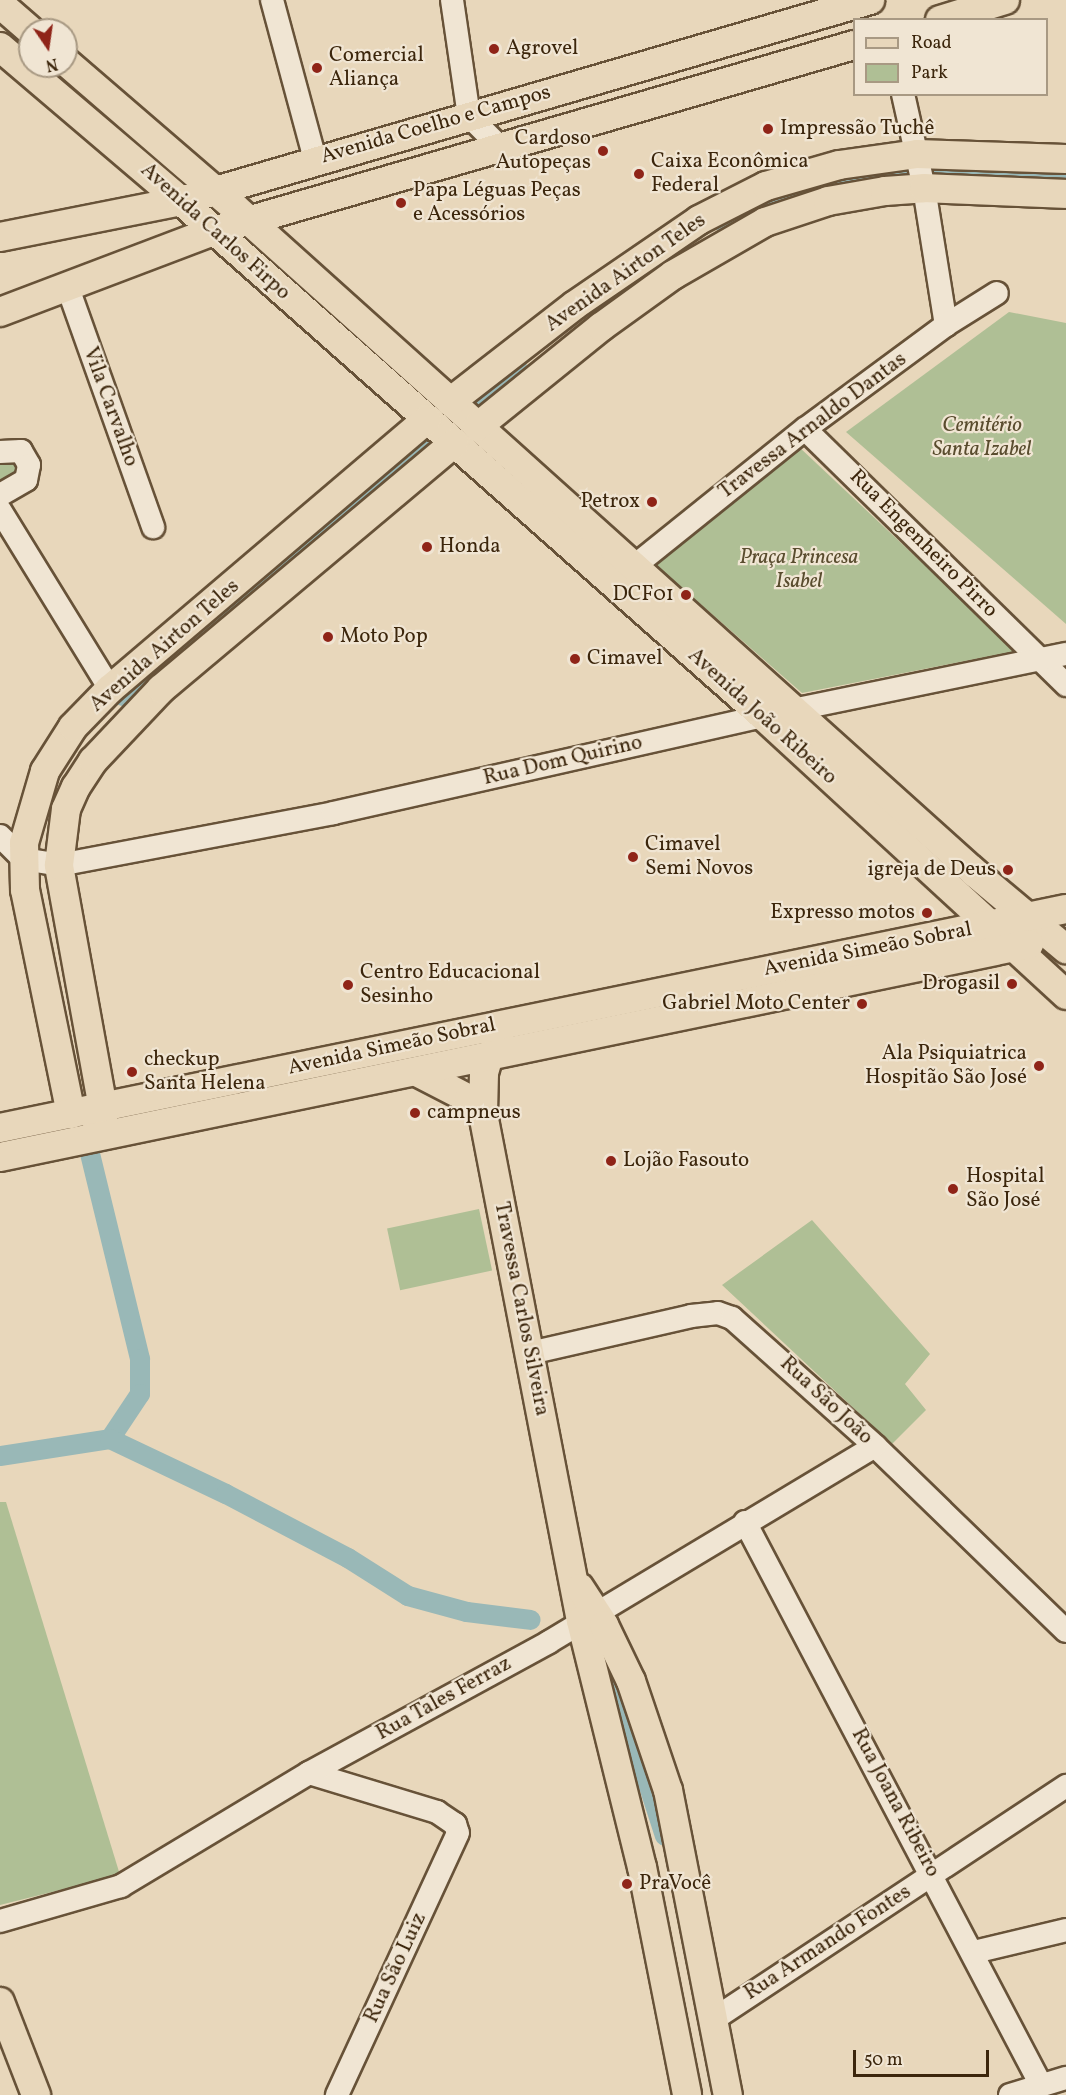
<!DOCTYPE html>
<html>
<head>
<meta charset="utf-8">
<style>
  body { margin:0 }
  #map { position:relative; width:1066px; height:2095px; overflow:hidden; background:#e8d7bb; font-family:Vollkorn,serif }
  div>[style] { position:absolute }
  .green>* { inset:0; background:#afbf95; transform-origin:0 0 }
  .canal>* { height:20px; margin:-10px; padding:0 10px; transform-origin:10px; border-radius:10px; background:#99b8b7 }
  .roads { filter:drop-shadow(2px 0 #675238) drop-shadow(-2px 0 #675238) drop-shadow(0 2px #675238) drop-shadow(0 -2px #675238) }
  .minor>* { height:22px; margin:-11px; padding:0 11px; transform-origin:11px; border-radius:11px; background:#f0e5d3 }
  .major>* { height:28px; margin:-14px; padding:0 14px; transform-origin:14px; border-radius:14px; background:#e8d7bb }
  .dots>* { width:16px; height:16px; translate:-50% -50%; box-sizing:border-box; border:3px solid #f0e5d3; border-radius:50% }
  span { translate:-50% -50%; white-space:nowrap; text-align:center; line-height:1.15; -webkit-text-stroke:4.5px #f0e5d3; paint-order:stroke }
  .poi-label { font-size:21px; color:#3c260c }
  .left { translate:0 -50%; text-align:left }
  .right { translate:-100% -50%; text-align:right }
  .street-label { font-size:21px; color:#3c260c }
  .park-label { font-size:21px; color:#594c2e; font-style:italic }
  .legend { position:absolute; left:853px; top:18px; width:195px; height:78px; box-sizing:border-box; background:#f0e5d3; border:2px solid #a89983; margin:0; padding:8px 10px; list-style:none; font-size:18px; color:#3c260c }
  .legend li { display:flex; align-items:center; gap:12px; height:30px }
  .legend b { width:30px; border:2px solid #a89983 }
  .north { position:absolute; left:18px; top:18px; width:60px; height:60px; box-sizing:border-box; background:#f0e5d3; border:2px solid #a89983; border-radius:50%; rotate:167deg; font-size:16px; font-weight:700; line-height:24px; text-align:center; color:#3c260c }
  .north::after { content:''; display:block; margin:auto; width:21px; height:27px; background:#8f2418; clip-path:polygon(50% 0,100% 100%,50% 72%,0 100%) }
  .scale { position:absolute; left:853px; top:2050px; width:136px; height:27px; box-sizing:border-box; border:3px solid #3c260c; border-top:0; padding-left:8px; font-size:18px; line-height:21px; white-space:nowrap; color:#3c260c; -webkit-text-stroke:4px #f0e5d3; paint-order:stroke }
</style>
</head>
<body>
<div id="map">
  <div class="green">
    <i style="clip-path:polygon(1009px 312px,1066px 323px,1066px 624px,846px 432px)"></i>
    <i style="clip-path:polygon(798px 446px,1016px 651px,802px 693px,656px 565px)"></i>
    <i style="clip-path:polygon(16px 453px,25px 478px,0 486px,0 458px)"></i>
    <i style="left:479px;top:1209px;width:63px;height:94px;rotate:78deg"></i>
    <i style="clip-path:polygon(812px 1220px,930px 1354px,905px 1384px,926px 1410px,892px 1444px,722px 1285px)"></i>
    <i style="clip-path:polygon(0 1502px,6px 1502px,120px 1875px,0 1905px)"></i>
  </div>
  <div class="canal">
    <i style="left:723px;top:222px;width:87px;rotate:-23deg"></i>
    <i style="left:803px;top:188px;width:98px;rotate:-8.2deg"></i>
    <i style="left:900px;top:174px;width:166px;rotate:-0.3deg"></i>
    <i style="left:123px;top:696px;width:206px;rotate:-39.1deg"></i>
    <i style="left:283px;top:566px;width:307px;rotate:-40.4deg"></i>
    <i style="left:84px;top:1129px;width:237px;rotate:76.3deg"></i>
    <i style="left:140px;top:1359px;width:35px;rotate:90deg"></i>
    <i style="left:140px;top:1394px;width:54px;rotate:123.7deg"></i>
    <i style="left:0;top:1456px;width:111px;rotate:-8.8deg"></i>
    <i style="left:110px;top:1439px;width:128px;rotate:25.4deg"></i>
    <i style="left:226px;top:1494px;width:138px;rotate:27.7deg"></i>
    <i style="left:348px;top:1558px;width:71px;rotate:32.3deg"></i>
    <i style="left:408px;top:1596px;width:61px;rotate:15.2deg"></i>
    <i style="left:467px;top:1612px;width:64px;rotate:7.1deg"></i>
    <i style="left:613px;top:1675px;width:169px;rotate:72.1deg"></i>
  </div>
  <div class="roads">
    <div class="minor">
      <i style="left:272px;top:0;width:165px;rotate:74.9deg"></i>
      <i style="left:452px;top:0;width:117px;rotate:81.7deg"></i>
      <i style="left:469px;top:116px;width:48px;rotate:45deg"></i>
      <i style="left:903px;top:94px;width:96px;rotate:77.4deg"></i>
      <i style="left:924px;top:188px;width:139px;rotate:80.9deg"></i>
      <i style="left:68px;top:288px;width:254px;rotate:70.4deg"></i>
      <i style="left:805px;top:429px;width:366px;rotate:44.4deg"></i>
      <i style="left:0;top:452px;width:21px;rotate:-3deg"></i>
      <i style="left:21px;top:451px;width:16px;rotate:60deg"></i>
      <i style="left:29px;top:465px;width:15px;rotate:101deg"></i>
      <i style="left:26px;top:480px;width:30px;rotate:150deg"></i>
      <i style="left:0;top:510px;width:210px;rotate:58.4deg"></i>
      <i style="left:622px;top:576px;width:235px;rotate:-38.8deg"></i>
      <i style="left:805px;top:429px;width:175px;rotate:-36.4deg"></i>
      <i style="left:946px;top:325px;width:60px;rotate:-32.1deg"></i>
      <i style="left:0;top:836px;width:33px;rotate:45deg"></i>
      <i style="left:23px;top:859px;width:36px;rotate:9deg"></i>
      <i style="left:59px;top:865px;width:279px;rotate:-10.7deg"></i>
      <i style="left:333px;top:813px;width:441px;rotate:-12.7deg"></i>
      <i style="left:763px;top:716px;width:309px;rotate:-11.6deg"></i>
      <i style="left:530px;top:1353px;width:165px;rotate:-12.9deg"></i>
      <i style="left:691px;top:1316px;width:27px;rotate:-6deg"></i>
      <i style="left:718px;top:1313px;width:15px;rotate:20deg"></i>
      <i style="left:732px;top:1318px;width:192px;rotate:41.8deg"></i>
      <i style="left:875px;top:1446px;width:266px;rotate:44.1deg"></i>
      <i style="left:745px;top:1522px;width:636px;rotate:62.27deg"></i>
      <i style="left:309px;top:1773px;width:134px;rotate:16.9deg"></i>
      <i style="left:437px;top:1812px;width:22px;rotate:34deg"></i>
      <i style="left:455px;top:1824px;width:9px;rotate:72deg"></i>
      <i style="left:458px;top:1833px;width:289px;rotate:114.8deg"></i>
      <i style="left:0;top:1921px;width:126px;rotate:-16.1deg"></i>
      <i style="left:121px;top:1886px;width:219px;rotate:-31deg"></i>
      <i style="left:309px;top:1773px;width:273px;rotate:-28.6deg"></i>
      <i style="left:549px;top:1642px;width:380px;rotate:-31deg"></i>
      <i style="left:974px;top:1952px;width:95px;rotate:-13.4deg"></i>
      <i style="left:711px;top:2021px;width:426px;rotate:-33.5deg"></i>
      <i style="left:1010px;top:2095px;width:59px;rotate:-16.9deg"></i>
    </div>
    <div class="major">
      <i style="left:0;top:4px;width:40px;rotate:41deg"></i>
      <i style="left:940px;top:20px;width:68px;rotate:-17.1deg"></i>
      <i style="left:0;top:47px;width:238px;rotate:40.4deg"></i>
      <i style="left:181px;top:201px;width:777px;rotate:41.5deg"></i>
      <i style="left:763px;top:716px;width:412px;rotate:42.6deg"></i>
      <i style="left:66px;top:62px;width:223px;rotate:40.8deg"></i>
      <i style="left:235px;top:208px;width:995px;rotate:41.94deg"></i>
      <i style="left:975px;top:873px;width:119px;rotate:39.9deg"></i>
      <i style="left:0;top:237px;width:185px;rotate:-11.2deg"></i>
      <i style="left:181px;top:201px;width:718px;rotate:-16.26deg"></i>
      <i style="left:0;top:312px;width:228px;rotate:-20.8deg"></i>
      <i style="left:213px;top:231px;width:667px;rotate:-16.18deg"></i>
      <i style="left:450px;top:402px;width:158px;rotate:-37.8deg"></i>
      <i style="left:575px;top:305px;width:150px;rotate:-34.4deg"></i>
      <i style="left:699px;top:220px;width:75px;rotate:-26.9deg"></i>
      <i style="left:766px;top:186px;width:76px;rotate:-16deg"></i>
      <i style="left:839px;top:165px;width:79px;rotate:-8deg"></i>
      <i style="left:917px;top:154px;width:149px;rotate:1.9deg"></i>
      <i style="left:477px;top:427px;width:159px;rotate:-38.9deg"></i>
      <i style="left:601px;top:327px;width:89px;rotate:-35.8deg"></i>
      <i style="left:673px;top:275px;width:106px;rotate:-29.9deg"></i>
      <i style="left:765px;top:222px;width:66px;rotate:-18.4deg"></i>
      <i style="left:828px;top:201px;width:58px;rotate:-10deg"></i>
      <i style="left:885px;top:191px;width:39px;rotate:-4deg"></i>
      <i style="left:924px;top:188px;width:142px;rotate:2.4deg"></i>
      <i style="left:417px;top:1072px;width:59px;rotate:27.4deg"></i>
      <i style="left:469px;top:1099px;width:21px;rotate:47deg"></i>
      <i style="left:483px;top:1114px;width:516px;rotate:79.06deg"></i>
      <i style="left:581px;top:1621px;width:253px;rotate:76.1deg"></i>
      <i style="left:642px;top:1867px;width:232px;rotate:78.8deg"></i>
      <i style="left:71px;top:1114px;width:229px;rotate:-101.6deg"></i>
      <i style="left:25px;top:890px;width:47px;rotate:-91.2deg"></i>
      <i style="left:24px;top:843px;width:75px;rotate:-73.7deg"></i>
      <i style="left:45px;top:771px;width:52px;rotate:-57.5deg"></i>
      <i style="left:73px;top:727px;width:53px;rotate:-45.8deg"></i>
      <i style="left:110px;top:689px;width:416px;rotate:-40.4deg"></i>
      <i style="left:483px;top:1114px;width:41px;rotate:-88.6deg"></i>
      <i style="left:484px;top:1073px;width:18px;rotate:-74deg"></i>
      <i style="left:489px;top:1056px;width:17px;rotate:-45deg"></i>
      <i style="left:97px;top:1124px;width:8px;rotate:-45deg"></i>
      <i style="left:103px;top:1118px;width:10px;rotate:-90deg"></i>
      <i style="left:103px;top:1108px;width:247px;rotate:-100.3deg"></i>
      <i style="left:59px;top:865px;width:56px;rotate:-82.9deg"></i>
      <i style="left:66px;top:809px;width:24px;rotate:-66deg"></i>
      <i style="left:76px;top:787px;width:31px;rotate:-57deg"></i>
      <i style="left:93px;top:761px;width:99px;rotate:-46.6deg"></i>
      <i style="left:161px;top:689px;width:383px;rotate:-40deg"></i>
      <i style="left:0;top:1128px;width:1088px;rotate:-11.61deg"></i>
      <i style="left:0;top:1157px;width:1051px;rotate:-11.69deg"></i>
      <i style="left:580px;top:1588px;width:44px;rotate:57deg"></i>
      <i style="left:604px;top:1625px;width:62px;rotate:64.3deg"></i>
      <i style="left:631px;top:1681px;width:115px;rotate:71.3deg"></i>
      <i style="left:668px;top:1790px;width:311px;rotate:78.9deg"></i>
      <i style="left:0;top:2002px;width:100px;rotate:68.8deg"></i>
    </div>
  </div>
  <div class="dots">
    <i style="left:494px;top:49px;background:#8f2418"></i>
    <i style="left:317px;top:68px;background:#8f2418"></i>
    <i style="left:768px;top:129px;background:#8f2418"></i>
    <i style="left:603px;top:151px;background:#8f2418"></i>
    <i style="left:639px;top:174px;background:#8f2418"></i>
    <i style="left:401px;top:203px;background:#8f2418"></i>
    <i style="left:652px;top:502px;background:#8f2418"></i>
    <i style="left:427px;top:547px;background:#8f2418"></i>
    <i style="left:686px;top:595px;background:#8f2418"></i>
    <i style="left:328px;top:637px;background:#8f2418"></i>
    <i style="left:575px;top:659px;background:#8f2418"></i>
    <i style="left:633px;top:857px;background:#8f2418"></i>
    <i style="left:1008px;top:870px;background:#8f2418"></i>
    <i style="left:927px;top:913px;background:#8f2418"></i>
    <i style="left:1012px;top:984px;background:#8f2418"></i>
    <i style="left:348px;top:985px;background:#8f2418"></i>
    <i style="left:862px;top:1004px;background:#8f2418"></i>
    <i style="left:1039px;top:1066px;background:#8f2418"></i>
    <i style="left:132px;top:1072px;background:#8f2418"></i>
    <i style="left:415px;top:1113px;background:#8f2418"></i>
    <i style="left:611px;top:1161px;background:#8f2418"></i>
    <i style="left:953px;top:1189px;background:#8f2418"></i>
    <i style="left:627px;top:1884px;background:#8f2418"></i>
  </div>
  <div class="poi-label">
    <span class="left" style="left:506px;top:49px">Agrovel</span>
    <span class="left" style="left:329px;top:68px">Comercial<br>Aliança</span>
    <span class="left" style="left:780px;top:129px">Impressão Tuchê</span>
    <span class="right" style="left:591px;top:151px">Cardoso<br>Autopeças</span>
    <span class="left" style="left:651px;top:174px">Caixa Econômica<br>Federal</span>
    <span class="left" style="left:413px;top:203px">Papa Léguas Peças<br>e Acessórios</span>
    <span class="right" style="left:640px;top:502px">Petrox</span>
    <span class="left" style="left:439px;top:547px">Honda</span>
    <span class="right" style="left:674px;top:595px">DCF01</span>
    <span class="left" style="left:340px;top:637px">Moto Pop</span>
    <span class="left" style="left:587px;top:659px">Cimavel</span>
    <span class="left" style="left:645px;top:857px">Cimavel<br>Semi Novos</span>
    <span class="right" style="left:996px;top:870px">igreja de Deus</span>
    <span class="right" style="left:915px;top:913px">Expresso motos</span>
    <span class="left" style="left:360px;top:985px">Centro Educacional<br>Sesinho</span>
    <span class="right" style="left:1000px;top:984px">Drogasil</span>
    <span class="right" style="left:850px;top:1004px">Gabriel Moto Center</span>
    <span class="right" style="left:1027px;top:1066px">Ala Psiquiatrica<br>Hospitão São José</span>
    <span class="left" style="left:144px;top:1072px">checkup<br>Santa Helena</span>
    <span class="left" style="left:427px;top:1113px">campneus</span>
    <span class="left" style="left:623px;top:1161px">Lojão Fasouto</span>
    <span class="left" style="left:966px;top:1189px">Hospital<br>São José</span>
    <span class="left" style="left:639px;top:1884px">PraVocê</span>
  </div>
  <div class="street-label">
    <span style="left:436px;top:125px;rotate:-16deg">Avenida Coelho e Campos</span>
    <span style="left:215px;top:232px;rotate:42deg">Avenida Carlos Firpo</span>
    <span style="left:626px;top:273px;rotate:-35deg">Avenida Airton Teles</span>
    <span style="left:110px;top:407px;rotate:70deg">Vila Carvalho</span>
    <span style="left:813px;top:426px;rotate:-37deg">Travessa Arnaldo Dantas</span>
    <span style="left:923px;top:544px;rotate:45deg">Rua Engenheiro Pirro</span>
    <span style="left:165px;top:646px;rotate:-41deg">Avenida Airton Teles</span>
    <span style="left:762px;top:717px;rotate:42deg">Avenida João Ribeiro</span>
    <span style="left:563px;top:761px;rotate:-13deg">Rua Dom Quirino</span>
    <span style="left:868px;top:950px;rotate:-11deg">Avenida Simeão Sobral</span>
    <span style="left:392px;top:1047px;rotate:-12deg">Avenida Simeão Sobral</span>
    <span style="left:521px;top:1309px;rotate:79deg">Travessa Carlos Silveira</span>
    <span style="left:826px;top:1401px;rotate:43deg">Rua São João</span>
    <span style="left:444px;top:1699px;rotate:-29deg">Rua Tales Ferraz</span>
    <span style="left:895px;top:1803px;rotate:62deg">Rua Joana Ribeiro</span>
    <span style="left:828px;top:1943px;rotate:-33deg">Rua Armando Fontes</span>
    <span style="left:396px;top:1968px;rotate:-65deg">Rua São Luiz</span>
  </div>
  <div class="park-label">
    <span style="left:982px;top:438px">Cemitério<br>Santa Izabel</span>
    <span style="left:799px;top:570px">Praça Princesa<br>Isabel</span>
  </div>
  <ul class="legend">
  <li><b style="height:8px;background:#e8d7bb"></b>Road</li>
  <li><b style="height:16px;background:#afbf95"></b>Park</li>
  </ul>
  <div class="north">N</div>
  <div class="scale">50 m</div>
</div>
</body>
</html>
